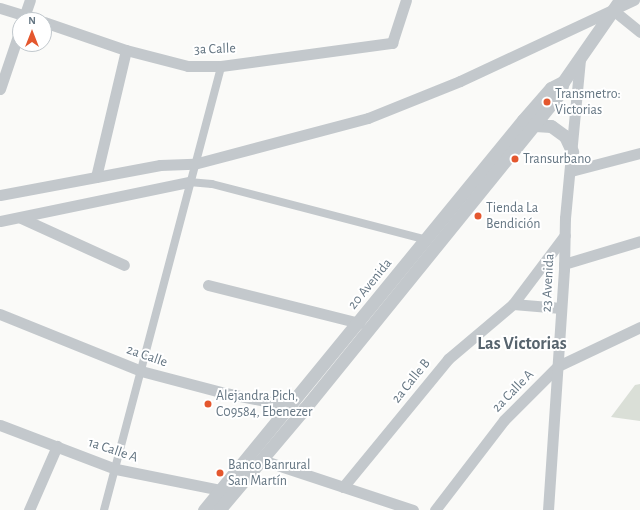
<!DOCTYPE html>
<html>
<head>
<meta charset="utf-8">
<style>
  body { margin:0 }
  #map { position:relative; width:640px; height:510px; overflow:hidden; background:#fafaf8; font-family:"Alegreya Sans",sans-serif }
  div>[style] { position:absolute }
  .green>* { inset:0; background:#dadfd7 }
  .pedestrian>* { height:8px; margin:-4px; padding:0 4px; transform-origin:4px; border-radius:4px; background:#c3c8cc }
  .minor>* { height:11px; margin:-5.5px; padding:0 5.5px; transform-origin:5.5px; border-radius:5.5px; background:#c3c8cc }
  .tertiary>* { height:13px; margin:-6.5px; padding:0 6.5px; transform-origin:6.5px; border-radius:6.5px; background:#c3c8cc }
  .dots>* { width:11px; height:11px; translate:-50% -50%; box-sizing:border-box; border:2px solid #fff; border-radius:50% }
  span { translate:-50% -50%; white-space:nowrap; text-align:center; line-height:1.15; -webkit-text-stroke:4px #fff; paint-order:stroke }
  .street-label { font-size:14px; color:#657683 }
  .poi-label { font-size:14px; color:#657683 }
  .left { translate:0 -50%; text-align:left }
  .district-label { font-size:18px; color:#57646e; font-weight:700 }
  .north { position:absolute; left:12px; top:12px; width:40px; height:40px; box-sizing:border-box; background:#fff; border:1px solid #c1c8cd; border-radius:50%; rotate:0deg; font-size:11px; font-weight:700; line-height:16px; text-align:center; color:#657683 }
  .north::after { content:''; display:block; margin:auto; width:14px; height:18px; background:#e4572e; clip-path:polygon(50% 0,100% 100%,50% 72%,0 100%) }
</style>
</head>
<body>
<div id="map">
  <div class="green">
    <i style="clip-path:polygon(640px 384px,640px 421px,611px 417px,635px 385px)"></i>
  </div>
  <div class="pedestrian">
    <i style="left:189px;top:182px;width:23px;rotate:5deg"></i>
    <i style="left:212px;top:184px;width:222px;rotate:14.6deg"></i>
    <i style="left:104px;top:510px;width:459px;rotate:-75.2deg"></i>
  </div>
  <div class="minor">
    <i style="left:0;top:8px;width:41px;rotate:17.1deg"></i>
    <i style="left:613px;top:10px;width:35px;rotate:39deg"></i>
    <i style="left:23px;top:20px;width:21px;rotate:-71deg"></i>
    <i style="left:44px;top:22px;width:87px;rotate:18.9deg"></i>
    <i style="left:126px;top:50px;width:64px;rotate:14.5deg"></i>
    <i style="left:188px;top:66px;width:33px"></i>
    <i style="left:221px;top:66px;width:173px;rotate:-7.7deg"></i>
    <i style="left:392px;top:43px;width:45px;rotate:-72deg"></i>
    <i style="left:0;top:89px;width:62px;rotate:-71.3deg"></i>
    <i style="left:571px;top:171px;width:71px;rotate:-14.6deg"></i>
    <i style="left:96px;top:177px;width:130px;rotate:-76.7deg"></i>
    <i style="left:0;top:195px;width:163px;rotate:-10.6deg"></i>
    <i style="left:160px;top:165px;width:34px;rotate:-2deg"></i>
    <i style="left:194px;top:164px;width:180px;rotate:-14.8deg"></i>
    <i style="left:368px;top:118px;width:99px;rotate:-21.9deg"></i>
    <i style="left:460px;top:81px;width:192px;rotate:-25deg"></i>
    <i style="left:21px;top:218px;width:113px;rotate:24.5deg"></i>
    <i style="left:0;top:221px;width:193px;rotate:-11.7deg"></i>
    <i style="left:564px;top:264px;width:79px;rotate:-16.8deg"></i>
    <i style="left:208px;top:285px;width:156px;rotate:14.1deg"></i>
    <i style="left:513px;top:304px;width:48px;rotate:4.8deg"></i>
    <i style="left:0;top:314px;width:152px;rotate:22deg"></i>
    <i style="left:141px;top:371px;width:87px;rotate:14.7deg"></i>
    <i style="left:225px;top:393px;width:66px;rotate:11.3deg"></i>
    <i style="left:0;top:425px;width:124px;rotate:20.8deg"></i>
    <i style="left:116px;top:469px;width:106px;rotate:11.4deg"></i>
    <i style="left:262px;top:460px;width:159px;rotate:18.3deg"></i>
    <i style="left:343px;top:487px;width:166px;rotate:-50.6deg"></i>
    <i style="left:448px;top:359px;width:85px;rotate:-40.2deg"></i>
    <i style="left:513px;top:304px;width:86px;rotate:-53deg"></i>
    <i style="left:29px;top:510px;width:70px;rotate:-66.4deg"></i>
    <i style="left:435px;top:510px;width:113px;rotate:-52.5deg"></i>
    <i style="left:504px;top:420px;width:76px;rotate:-45deg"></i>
    <i style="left:558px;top:366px;width:91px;rotate:-25.4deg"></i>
    <i style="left:548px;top:510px;width:242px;rotate:-86.2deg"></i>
    <i style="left:564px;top:269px;width:51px;rotate:-88.9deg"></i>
    <i style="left:565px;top:218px;width:161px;rotate:-84.6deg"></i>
  </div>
  <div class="tertiary">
    <i style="left:535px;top:125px;width:16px;rotate:4deg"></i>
    <i style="left:551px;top:126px;width:17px;rotate:36deg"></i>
    <i style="left:565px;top:136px;width:17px;rotate:65deg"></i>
    <i style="left:204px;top:510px;width:504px;rotate:-50.72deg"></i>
    <i style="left:523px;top:120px;width:43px;rotate:-48.8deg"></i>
    <i style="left:551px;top:88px;width:13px;rotate:-27deg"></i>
    <i style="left:219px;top:510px;width:133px;rotate:-49.9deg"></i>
    <i style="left:305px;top:408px;width:405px;rotate:-51deg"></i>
    <i style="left:560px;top:93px;width:11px;rotate:-75deg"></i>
    <i style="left:563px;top:82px;width:100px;rotate:-55.2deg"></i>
  </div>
  <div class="dots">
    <i style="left:547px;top:102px;background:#e4572e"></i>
    <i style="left:515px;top:159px;background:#e4572e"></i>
    <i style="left:478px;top:216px;background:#e4572e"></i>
    <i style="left:208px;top:404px;background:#e4572e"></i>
    <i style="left:220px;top:473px;background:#e4572e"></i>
  </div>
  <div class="street-label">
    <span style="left:215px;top:49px;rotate:-2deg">3a Calle</span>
    <span style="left:548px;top:283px;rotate:-87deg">23 Avenida</span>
    <span style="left:370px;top:284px;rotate:-51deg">20 Avenida</span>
    <span style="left:147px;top:356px;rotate:19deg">2a Calle</span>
    <span style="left:411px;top:381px;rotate:-51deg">2a Calle B</span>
    <span style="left:513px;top:391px;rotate:-46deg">2a Calle A</span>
    <span style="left:113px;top:450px;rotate:18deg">1a Calle A</span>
  </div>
  <div class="poi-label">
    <span class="left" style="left:555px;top:102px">Transmetro:<br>Victorias</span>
    <span class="left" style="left:523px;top:159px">Transurbano</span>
    <span class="left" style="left:486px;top:216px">Tienda La<br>Bendición</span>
    <span class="left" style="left:216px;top:404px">Alejandra Pich,<br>C09584, Ebenezer</span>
    <span class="left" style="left:228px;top:473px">Banco Banrural<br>San Martín</span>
  </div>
  <div class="district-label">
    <span style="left:522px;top:344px">Las Victorias</span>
  </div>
  <div class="north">N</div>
</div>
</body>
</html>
